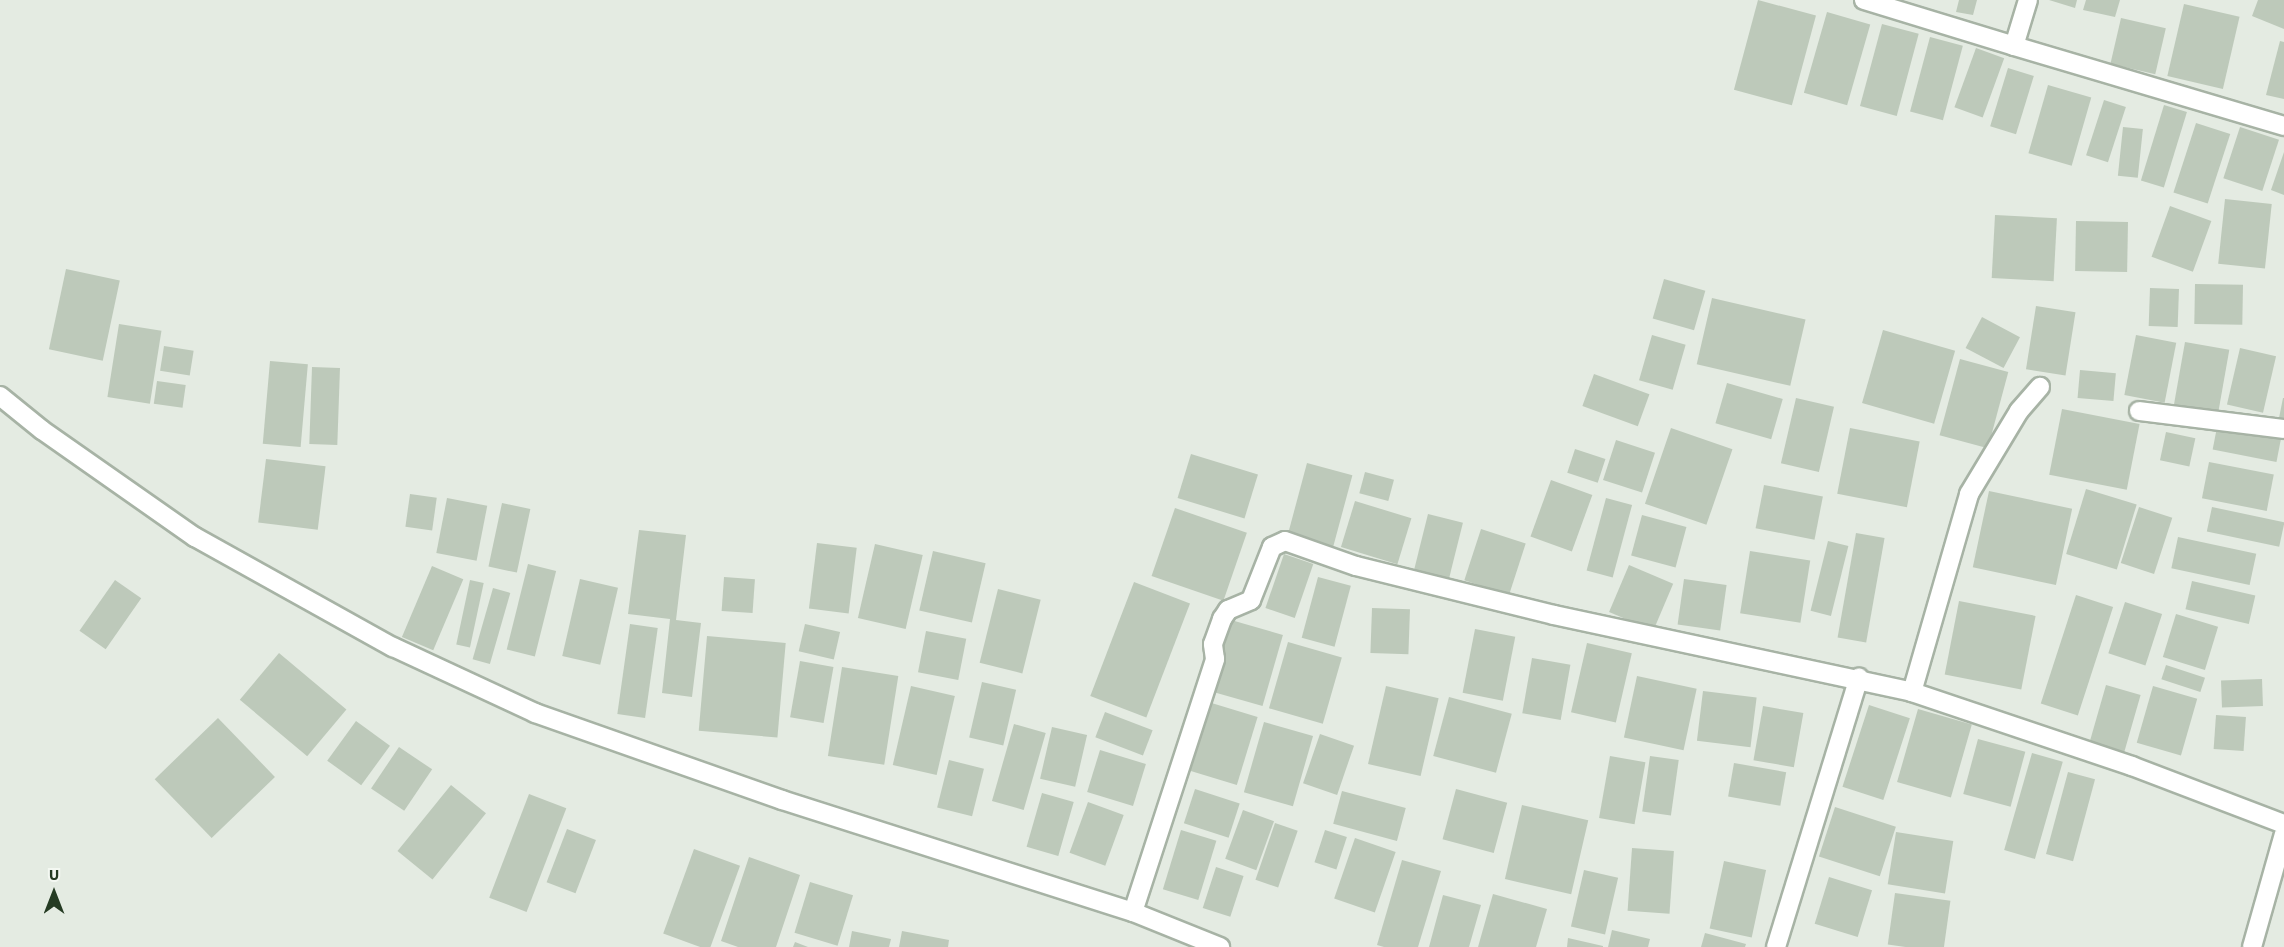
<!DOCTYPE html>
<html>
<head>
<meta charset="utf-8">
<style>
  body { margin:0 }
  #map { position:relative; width:2284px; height:947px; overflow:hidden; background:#e4ebe2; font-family:"Source Sans 3",sans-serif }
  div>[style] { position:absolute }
  .building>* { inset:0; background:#bdc9ba; transform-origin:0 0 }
  .roads { filter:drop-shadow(2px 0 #a7b3a5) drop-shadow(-2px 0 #a7b3a5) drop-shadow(0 2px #a7b3a5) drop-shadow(0 -2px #a7b3a5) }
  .street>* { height:18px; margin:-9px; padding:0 9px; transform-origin:9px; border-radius:9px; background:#fff }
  span { translate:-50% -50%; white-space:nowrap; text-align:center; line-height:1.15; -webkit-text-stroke:4.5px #f4f8f2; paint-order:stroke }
  .north { position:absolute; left:24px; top:863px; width:60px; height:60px; -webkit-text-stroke:4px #f4f8f2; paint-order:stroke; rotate:0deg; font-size:16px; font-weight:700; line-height:24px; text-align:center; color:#253b23 }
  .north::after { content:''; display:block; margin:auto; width:21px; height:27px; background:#253b23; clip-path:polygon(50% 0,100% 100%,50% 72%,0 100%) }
</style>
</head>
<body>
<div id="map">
  <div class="building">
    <i style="left:1758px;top:0;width:60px;height:93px;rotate:15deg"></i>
    <i style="clip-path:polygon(1959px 0,1977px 0,1973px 15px,1956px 12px)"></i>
    <i style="clip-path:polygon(2049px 0,2077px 0,2075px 8px)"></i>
    <i style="clip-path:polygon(2086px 0,2120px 0,2115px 17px,2083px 10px)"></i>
    <i style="clip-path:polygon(2258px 0,2284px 0,2284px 29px,2252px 16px)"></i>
    <i style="left:2184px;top:4px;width:57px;height:74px;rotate:13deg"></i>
    <i style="left:1827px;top:12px;width:45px;height:84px;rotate:16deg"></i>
    <i style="left:2121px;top:18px;width:46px;height:47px;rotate:13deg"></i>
    <i style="left:1882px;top:24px;width:38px;height:85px;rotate:15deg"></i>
    <i style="left:1930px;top:37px;width:34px;height:77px;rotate:15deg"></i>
    <i style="clip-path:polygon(2280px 41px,2284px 42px,2284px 99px,2266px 95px)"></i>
    <i style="left:1976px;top:48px;width:30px;height:63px;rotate:20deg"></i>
    <i style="left:2008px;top:68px;width:27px;height:61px;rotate:17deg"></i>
    <i style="left:2048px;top:85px;width:45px;height:71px;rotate:16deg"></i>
    <i style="left:2104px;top:100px;width:23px;height:58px;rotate:18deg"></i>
    <i style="left:2164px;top:105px;width:24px;height:79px;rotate:17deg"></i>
    <i style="left:2196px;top:123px;width:36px;height:73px;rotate:18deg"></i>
    <i style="left:2123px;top:127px;width:20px;height:49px;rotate:6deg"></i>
    <i style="left:2240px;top:127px;width:41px;height:54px;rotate:18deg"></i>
    <i style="clip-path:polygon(2284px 152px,2284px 195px,2271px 190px)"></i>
    <i style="left:2225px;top:199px;width:47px;height:65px;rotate:6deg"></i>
    <i style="left:2170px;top:206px;width:44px;height:54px;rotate:20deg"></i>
    <i style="left:1995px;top:215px;width:62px;height:63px;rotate:3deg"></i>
    <i style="left:2076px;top:221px;width:52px;height:50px;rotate:1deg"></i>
    <i style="left:66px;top:269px;width:55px;height:82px;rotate:12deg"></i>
    <i style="left:1664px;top:279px;width:43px;height:41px;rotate:16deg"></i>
    <i style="left:2195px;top:284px;width:48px;height:40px;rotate:1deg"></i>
    <i style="left:2150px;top:288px;width:29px;height:38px;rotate:2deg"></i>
    <i style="left:1712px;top:298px;width:96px;height:68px;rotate:13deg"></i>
    <i style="left:2036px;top:306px;width:40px;height:64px;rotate:9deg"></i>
    <i style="left:1982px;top:317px;width:43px;height:35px;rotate:28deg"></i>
    <i style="left:119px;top:324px;width:43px;height:74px;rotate:9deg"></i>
    <i style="left:1883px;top:330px;width:75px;height:76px;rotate:16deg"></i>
    <i style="left:1652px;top:335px;width:35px;height:47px;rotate:16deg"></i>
    <i style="left:2136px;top:335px;width:41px;height:61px;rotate:11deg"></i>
    <i style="left:2185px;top:342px;width:45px;height:65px;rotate:10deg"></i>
    <i style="left:164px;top:346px;width:30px;height:25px;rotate:9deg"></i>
    <i style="left:2240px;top:348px;width:37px;height:58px;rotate:13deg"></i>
    <i style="left:1960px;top:359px;width:50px;height:79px;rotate:15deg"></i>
    <i style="left:270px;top:361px;width:38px;height:83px;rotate:5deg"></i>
    <i style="left:312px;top:367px;width:28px;height:77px;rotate:2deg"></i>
    <i style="left:2080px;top:370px;width:36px;height:28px;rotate:5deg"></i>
    <i style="left:1594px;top:374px;width:59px;height:34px;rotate:20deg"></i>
    <i style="left:157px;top:381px;width:29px;height:23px;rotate:8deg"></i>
    <i style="left:1727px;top:383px;width:58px;height:42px;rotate:16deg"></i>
    <i style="left:1796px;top:398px;width:39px;height:67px;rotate:13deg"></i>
    <i style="clip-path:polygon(2283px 398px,2284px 398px,2284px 419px,2279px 418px)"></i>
    <i style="left:2062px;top:409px;width:79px;height:67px;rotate:11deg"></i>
    <i style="left:2218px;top:422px;width:65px;height:28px;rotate:11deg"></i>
    <i style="left:1671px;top:428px;width:65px;height:80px;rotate:19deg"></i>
    <i style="left:1850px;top:428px;width:71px;height:67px;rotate:11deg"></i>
    <i style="left:2166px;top:432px;width:30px;height:29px;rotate:12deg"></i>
    <i style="left:1616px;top:440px;width:41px;height:42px;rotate:18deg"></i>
    <i style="left:1575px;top:449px;width:32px;height:25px;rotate:18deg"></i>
    <i style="left:1191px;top:454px;width:70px;height:46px;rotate:17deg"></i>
    <i style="left:266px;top:459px;width:60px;height:64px;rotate:7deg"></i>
    <i style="left:2209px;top:462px;width:66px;height:37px;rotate:11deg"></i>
    <i style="left:1307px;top:463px;width:47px;height:75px;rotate:15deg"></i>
    <i style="left:1365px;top:472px;width:30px;height:22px;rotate:15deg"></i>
    <i style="left:1551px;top:480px;width:44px;height:60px;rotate:20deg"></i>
    <i style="left:1764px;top:485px;width:60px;height:44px;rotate:11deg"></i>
    <i style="left:2086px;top:489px;width:53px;height:68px;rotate:17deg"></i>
    <i style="left:1989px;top:491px;width:85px;height:78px;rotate:12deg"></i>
    <i style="left:410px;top:494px;width:27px;height:33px;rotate:8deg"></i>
    <i style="left:447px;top:498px;width:41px;height:56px;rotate:11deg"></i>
    <i style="left:1606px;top:498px;width:27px;height:75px;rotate:15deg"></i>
    <i style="left:1355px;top:501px;width:59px;height:48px;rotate:17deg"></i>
    <i style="left:502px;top:503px;width:29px;height:65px;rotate:12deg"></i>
    <i style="left:2139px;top:507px;width:35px;height:59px;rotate:18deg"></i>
    <i style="left:2212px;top:507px;width:74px;height:25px;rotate:12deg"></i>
    <i style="left:1175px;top:508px;width:76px;height:72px;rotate:19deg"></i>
    <i style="left:1428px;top:514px;width:36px;height:60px;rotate:14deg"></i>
    <i style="left:1642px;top:515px;width:46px;height:42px;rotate:15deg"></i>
    <i style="left:1481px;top:529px;width:47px;height:54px;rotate:18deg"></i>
    <i style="clip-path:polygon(639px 530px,686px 535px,676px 620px,701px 623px,692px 697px,662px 693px,670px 619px,628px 614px)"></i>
    <i style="left:1856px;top:533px;width:29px;height:106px;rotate:10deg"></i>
    <i style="left:2178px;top:537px;width:80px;height:32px;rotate:12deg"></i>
    <i style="left:1828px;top:541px;width:21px;height:72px;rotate:14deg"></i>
    <i style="left:817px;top:543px;width:40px;height:66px;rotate:7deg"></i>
    <i style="left:875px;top:544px;width:49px;height:76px;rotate:13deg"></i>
    <i style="left:933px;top:551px;width:54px;height:61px;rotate:13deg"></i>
    <i style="left:1750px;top:551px;width:61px;height:63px;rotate:9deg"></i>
    <i style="left:1284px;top:554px;width:31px;height:57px;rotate:19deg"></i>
    <i style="left:528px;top:564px;width:29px;height:88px;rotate:14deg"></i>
    <i style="left:1629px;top:565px;width:48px;height:51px;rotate:23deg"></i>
    <i style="left:432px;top:566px;width:34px;height:77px;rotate:23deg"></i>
    <i style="left:724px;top:577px;width:31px;height:34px;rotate:4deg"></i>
    <i style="left:1318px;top:577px;width:34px;height:63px;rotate:15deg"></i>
    <i style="left:580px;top:579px;width:39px;height:79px;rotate:13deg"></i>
    <i style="left:1684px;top:579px;width:43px;height:46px;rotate:8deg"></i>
    <i style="left:115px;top:580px;width:32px;height:62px;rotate:35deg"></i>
    <i style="left:470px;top:580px;width:14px;height:66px;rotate:12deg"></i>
    <i style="left:2192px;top:581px;width:65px;height:29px;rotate:13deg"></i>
    <i style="left:1134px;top:582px;width:60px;height:122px;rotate:21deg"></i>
    <i style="left:493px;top:588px;width:18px;height:74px;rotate:16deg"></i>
    <i style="left:998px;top:589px;width:44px;height:76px;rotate:14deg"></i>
    <i style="left:2076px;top:595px;width:39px;height:114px;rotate:18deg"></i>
    <i style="left:1959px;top:601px;width:78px;height:75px;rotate:11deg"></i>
    <i style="left:2125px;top:602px;width:39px;height:54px;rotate:18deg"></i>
    <i style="left:1372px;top:608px;width:38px;height:45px;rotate:2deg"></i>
    <i style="left:2176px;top:614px;width:44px;height:45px;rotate:17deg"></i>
    <i style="left:1231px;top:620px;width:54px;height:74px;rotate:16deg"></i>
    <i style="left:630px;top:624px;width:28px;height:91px;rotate:8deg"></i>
    <i style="left:805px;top:624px;width:36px;height:28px;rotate:13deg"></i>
    <i style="left:1475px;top:629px;width:41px;height:65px;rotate:11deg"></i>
    <i style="left:926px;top:631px;width:41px;height:42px;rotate:11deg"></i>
    <i style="left:707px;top:636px;width:79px;height:95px;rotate:5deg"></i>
    <i style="left:1288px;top:642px;width:56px;height:69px;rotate:16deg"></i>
    <i style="left:1587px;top:643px;width:46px;height:71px;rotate:13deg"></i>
    <i style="left:279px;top:653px;width:88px;height:61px;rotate:40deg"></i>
    <i style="left:1532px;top:658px;width:39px;height:56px;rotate:10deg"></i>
    <i style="left:800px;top:661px;width:34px;height:57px;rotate:10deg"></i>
    <i style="left:2166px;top:665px;width:41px;height:15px;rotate:18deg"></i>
    <i style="left:842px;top:667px;width:57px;height:90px;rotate:9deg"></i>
    <i style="left:1637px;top:676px;width:61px;height:63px;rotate:12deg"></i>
    <i style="left:2262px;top:679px;width:27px;height:41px;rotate:88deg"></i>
    <i style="left:982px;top:682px;width:35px;height:57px;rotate:13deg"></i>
    <i style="left:2106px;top:685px;width:36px;height:59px;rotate:16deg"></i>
    <i style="left:911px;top:686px;width:45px;height:81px;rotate:13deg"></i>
    <i style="left:1386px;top:686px;width:54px;height:80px;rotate:13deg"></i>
    <i style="left:2153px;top:686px;width:46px;height:59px;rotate:16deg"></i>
    <i style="left:1703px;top:691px;width:54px;height:50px;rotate:7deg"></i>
    <i style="left:1449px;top:697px;width:65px;height:61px;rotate:15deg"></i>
    <i style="left:1205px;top:701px;width:55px;height:71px;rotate:17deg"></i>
    <i style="left:1869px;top:705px;width:43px;height:86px;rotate:18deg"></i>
    <i style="left:1763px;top:706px;width:41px;height:55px;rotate:10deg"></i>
    <i style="left:1918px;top:709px;width:56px;height:76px;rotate:16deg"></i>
    <i style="left:1105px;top:712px;width:51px;height:27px;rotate:21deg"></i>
    <i style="left:2216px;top:715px;width:30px;height:34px;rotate:4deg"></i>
    <i style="left:218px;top:718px;width:82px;height:88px;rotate:46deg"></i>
    <i style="left:356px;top:721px;width:42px;height:49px;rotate:36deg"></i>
    <i style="left:1264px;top:722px;width:51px;height:73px;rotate:16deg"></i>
    <i style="left:1014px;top:724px;width:33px;height:80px;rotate:16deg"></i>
    <i style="left:1052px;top:727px;width:36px;height:53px;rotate:13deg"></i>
    <i style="left:1320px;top:734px;width:36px;height:52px;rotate:19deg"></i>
    <i style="left:1978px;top:739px;width:49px;height:57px;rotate:15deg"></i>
    <i style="left:399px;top:747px;width:40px;height:50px;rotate:34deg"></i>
    <i style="left:1100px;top:750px;width:48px;height:44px;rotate:17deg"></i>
    <i style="left:2032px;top:753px;width:32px;height:101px;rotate:16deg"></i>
    <i style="left:1610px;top:756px;width:36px;height:63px;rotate:10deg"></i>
    <i style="left:1650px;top:756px;width:29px;height:56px;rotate:8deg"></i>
    <i style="left:949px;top:760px;width:36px;height:49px;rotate:14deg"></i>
    <i style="left:1734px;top:763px;width:53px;height:34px;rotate:10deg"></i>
    <i style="left:2068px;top:772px;width:28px;height:85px;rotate:15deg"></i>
    <i style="left:451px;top:785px;width:45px;height:85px;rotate:39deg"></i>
    <i style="left:1195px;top:789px;width:47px;height:36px;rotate:18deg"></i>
    <i style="left:1456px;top:789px;width:53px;height:52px;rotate:15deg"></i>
    <i style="left:1342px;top:791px;width:66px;height:34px;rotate:15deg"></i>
    <i style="left:1042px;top:793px;width:33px;height:56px;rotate:16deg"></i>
    <i style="left:529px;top:794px;width:40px;height:111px;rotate:21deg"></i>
    <i style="left:1088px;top:802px;width:38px;height:54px;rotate:20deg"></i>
    <i style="left:1522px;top:805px;width:68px;height:76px;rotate:13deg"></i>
    <i style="left:1835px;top:807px;width:64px;height:52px;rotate:18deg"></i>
    <i style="left:1243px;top:810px;width:33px;height:52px;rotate:20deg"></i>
    <i style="left:1275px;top:823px;width:24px;height:60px;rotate:19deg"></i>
    <i style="left:567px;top:829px;width:31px;height:57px;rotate:21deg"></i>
    <i style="left:1181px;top:830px;width:37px;height:62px;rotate:17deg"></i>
    <i style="left:1325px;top:830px;width:23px;height:34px;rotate:18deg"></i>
    <i style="left:1896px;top:832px;width:58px;height:53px;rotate:9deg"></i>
    <i style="left:1355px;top:838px;width:43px;height:64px;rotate:19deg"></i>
    <i style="left:1632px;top:848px;width:42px;height:63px;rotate:4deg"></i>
    <i style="left:694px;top:849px;width:49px;height:90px;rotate:20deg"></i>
    <i style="clip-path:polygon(749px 857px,800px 875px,776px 947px,738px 947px,721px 941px)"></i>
    <i style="clip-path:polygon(1402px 860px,1441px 871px,1418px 947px,1384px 947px,1377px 945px)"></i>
    <i style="left:1724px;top:861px;width:43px;height:69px;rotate:12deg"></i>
    <i style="left:1216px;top:867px;width:29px;height:43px;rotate:18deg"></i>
    <i style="left:1584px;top:870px;width:35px;height:58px;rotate:13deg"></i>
    <i style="left:1829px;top:877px;width:45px;height:49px;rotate:17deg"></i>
    <i style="left:810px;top:882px;width:45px;height:53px;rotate:17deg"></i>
    <i style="left:1895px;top:893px;width:56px;height:52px;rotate:8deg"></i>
    <i style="clip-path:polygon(1493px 894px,1547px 909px,1536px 947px,1478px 947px)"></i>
    <i style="clip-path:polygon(1443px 895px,1481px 905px,1469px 947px,1429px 947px)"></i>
    <i style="clip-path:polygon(1612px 930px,1650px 939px,1648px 947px,1608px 947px)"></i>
    <i style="clip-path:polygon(852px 931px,891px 939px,889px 947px,849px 947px)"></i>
    <i style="clip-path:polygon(902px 931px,949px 940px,948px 947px,899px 947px)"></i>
    <i style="clip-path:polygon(1705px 933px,1746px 944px,1745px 947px,1701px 947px)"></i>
    <i style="clip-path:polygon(1568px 938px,1603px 946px,1603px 947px,1567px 947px)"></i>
    <i style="clip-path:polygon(795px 942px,808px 947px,793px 947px)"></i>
  </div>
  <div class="roads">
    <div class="street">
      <i style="left:1864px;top:0;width:157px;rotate:17deg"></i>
      <i style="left:2028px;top:0;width:48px;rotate:106.9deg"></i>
      <i style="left:2014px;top:46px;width:282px;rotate:16.5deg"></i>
      <i style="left:0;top:396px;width:54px;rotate:39deg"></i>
      <i style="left:42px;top:430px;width:187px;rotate:35deg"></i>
      <i style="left:195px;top:537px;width:227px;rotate:29.1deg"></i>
      <i style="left:393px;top:647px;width:157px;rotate:24.9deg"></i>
      <i style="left:535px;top:713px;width:262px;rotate:19.4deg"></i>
      <i style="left:782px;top:800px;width:368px;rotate:17.7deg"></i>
      <i style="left:1133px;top:912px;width:94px;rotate:21.9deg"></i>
      <i style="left:2139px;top:411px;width:146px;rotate:7.1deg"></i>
      <i style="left:1912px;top:692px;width:206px;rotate:-73.9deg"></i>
      <i style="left:1969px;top:494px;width:97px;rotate:-58.9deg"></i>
      <i style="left:2019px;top:411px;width:32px;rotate:-49deg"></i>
      <i style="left:1133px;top:912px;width:266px;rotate:-72deg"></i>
      <i style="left:1215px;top:659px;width:15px;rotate:-98deg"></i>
      <i style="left:1213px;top:644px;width:27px;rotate:-70deg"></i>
      <i style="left:1222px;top:619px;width:11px;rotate:-56deg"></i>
      <i style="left:1228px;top:610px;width:25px;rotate:-23deg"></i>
      <i style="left:1251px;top:600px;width:57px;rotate:-68.4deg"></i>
      <i style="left:1272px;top:547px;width:14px;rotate:-25deg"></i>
      <i style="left:1285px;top:541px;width:75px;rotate:19.4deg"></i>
      <i style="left:1356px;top:566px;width:204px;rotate:13.9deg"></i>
      <i style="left:1554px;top:615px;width:366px;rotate:12.1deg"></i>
      <i style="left:1912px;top:692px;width:232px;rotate:18.6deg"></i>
      <i style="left:2132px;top:766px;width:163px;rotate:20.9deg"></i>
      <i style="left:1776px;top:947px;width:282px;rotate:-72.9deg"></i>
      <i style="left:2252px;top:947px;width:117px;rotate:-74.2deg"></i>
    </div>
  </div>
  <div class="north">U</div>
</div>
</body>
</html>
